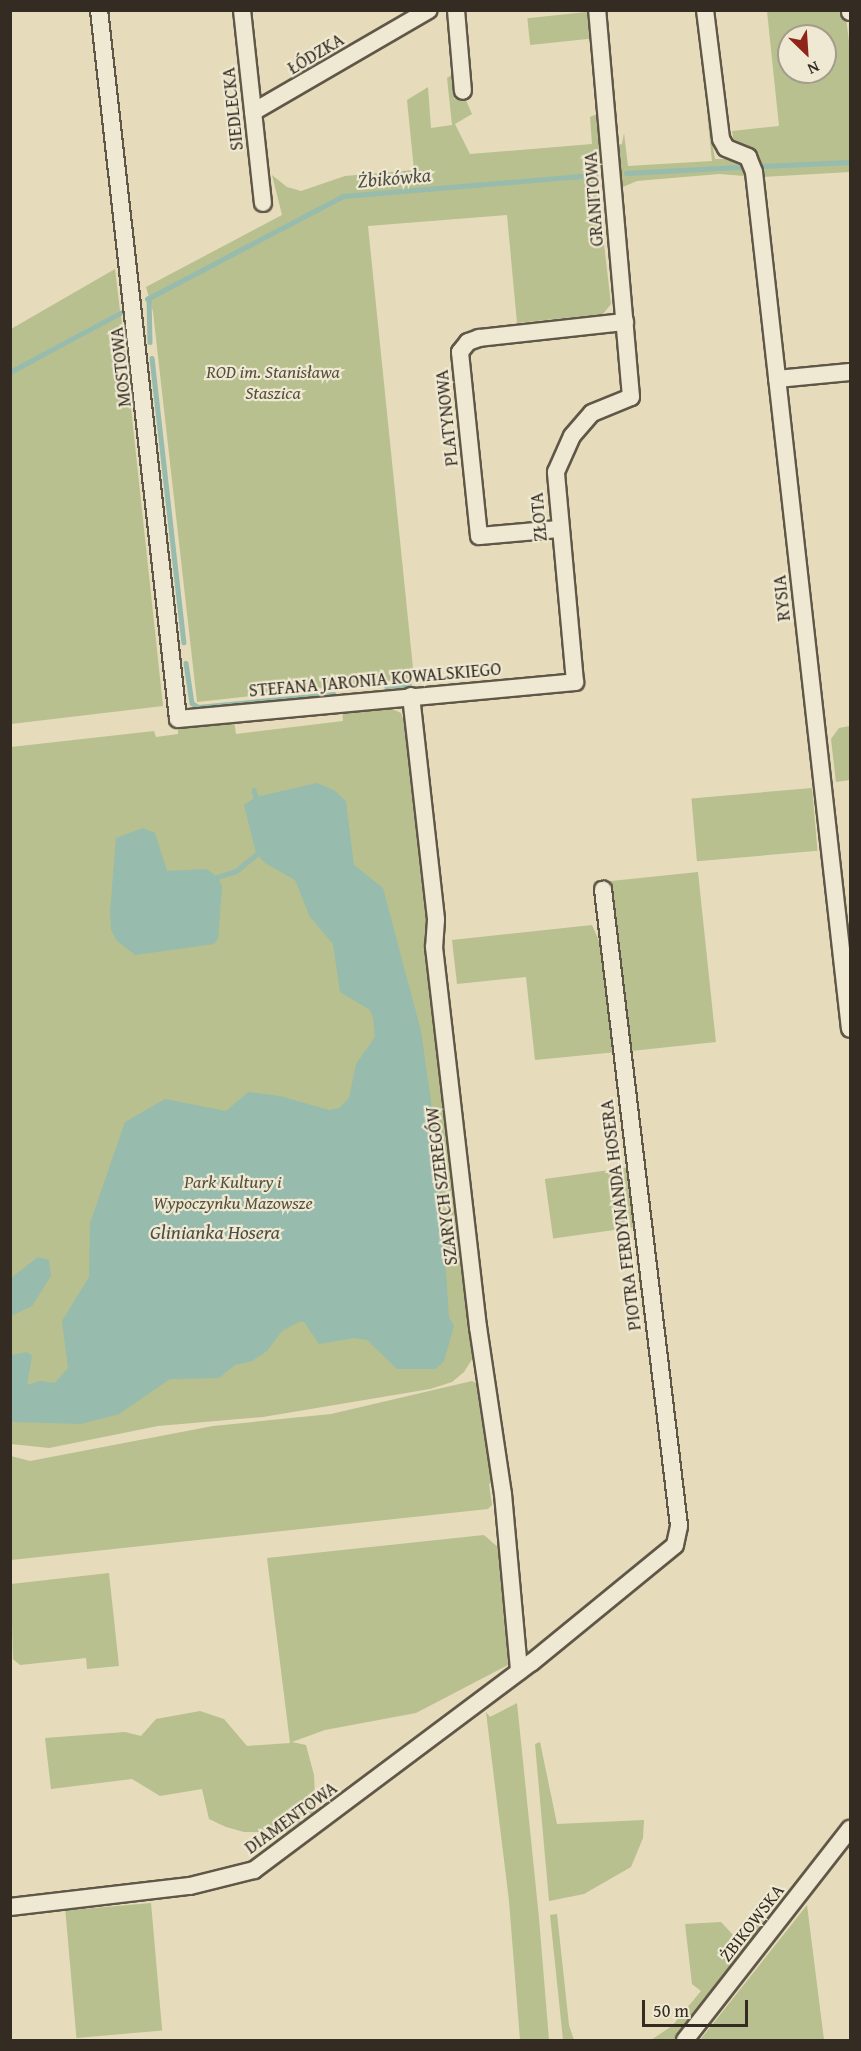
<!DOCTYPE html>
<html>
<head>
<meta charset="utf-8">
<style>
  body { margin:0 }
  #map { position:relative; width:861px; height:2051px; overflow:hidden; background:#e6dbba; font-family:"Gentium Book Plus",serif }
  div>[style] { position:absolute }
  .green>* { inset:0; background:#b7c08e; transform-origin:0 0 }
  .water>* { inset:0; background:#97bbac }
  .stream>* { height:4.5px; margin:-2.25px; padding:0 2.25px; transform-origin:2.25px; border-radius:2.25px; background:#97bbac }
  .roads { filter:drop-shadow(2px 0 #605748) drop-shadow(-2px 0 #605748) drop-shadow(0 2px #605748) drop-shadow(0 -2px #605748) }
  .minor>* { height:16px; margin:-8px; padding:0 8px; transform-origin:8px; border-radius:8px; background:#efe8d2 }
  span { translate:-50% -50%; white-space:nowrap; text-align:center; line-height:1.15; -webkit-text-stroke:4.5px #efe8d2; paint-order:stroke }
  .street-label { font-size:18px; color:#342b22 }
  .park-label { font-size:18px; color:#55503d; font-style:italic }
  .water-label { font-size:20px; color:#4d4f44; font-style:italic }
  .frame { position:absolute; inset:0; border:12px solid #342b22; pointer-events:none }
  .north { position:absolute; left:777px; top:24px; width:60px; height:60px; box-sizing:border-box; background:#efe8d2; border:2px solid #a49c8c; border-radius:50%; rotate:155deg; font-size:16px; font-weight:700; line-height:24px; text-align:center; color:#342b22 }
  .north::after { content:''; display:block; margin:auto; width:21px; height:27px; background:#8f2418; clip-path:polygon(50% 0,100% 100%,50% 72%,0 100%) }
  .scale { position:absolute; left:642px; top:2000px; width:106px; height:27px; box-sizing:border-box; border:3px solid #342b22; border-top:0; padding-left:8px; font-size:18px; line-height:21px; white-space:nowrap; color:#342b22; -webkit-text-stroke:4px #efe8d2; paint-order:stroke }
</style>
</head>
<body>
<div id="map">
  <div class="green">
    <i style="clip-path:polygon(evenodd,767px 11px,845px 11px,850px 49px,850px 172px,760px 177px,758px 157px,751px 148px,734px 143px,732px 131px,779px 126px,767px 11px,789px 36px,825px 36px,825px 72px,789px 72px,789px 36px)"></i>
    <i style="left:587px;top:12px;width:27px;height:60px;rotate:84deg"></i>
    <i style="clip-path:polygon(452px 75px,454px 99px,465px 98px,472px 114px,455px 124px,470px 154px,592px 144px,590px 117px,597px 114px,600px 167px,595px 168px,611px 304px,603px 314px,517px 323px,507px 215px,368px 226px,414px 678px,197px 702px,153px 312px,146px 287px,282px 215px,272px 175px,287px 187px,301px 191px,345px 176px,414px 170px,407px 100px,428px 87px,431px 128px,452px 125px,447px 78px)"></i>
    <i style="clip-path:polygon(707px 113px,715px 159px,741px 159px,744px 176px,719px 174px,637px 181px,618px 189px,617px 145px,622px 144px,624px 133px,628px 166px,712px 161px)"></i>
    <i style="clip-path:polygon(115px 269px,120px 311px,11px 370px,11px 329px)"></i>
    <i style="clip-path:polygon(121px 315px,163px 706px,11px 724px,11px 374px)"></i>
    <i style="clip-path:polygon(383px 705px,401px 713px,405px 724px,476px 1353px,464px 1372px,452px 1382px,430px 1389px,263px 1417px,158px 1426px,49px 1448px,11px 1444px,11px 747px,154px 731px,156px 737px,178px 734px,178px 727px,234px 720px,236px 734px,343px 721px,342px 708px)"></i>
    <i style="clip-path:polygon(850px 726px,850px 780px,836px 782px,831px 739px,839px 728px)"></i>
    <i style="left:812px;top:788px;width:63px;height:121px;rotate:85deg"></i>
    <i style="left:698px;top:872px;width:171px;height:92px;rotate:84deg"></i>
    <i style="clip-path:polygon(592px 925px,603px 950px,617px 1052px,535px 1060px,526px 977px,457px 984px,452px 940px)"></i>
    <i style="left:631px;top:1167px;width:60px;height:87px;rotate:82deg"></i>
    <i style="clip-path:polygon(472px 1381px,482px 1386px,493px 1483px,489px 1484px,492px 1505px,488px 1509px,11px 1560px,11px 1456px,30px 1461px,213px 1426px,331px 1414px)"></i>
    <i style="clip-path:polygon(484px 1535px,500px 1549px,510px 1638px,508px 1665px,416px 1713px,325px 1730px,292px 1742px,306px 1745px,314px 1775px,316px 1818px,299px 1832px,244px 1832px,226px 1827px,209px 1819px,202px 1789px,160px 1796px,132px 1779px,51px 1789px,45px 1738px,125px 1732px,141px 1736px,156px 1719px,200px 1711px,224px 1719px,247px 1746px,290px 1743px,267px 1558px)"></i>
    <i style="clip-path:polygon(109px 1573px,119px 1666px,87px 1669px,86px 1658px,20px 1665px,13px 1659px,11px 1584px)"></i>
    <i style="clip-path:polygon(517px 1703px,539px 1918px,549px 2040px,520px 2040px,509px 1901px,486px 1712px,490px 1717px)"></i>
    <i style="clip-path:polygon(540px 1742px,557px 1824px,644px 1820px,643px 1838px,631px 1867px,584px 1894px,549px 1901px,535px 1744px)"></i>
    <i style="left:151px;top:1903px;width:128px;height:86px;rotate:85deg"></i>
    <i style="clip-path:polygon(807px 1905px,824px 2040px,700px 2040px)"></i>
    <i style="clip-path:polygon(774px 1913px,673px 2040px,651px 2040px,672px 2026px,701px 1991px,692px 1984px,685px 1924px,721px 1922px,734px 1936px)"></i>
    <i style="clip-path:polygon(557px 1914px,569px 2025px,574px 2040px,563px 2040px,550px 1915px)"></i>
  </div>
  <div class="water">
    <i style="clip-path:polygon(317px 783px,334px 790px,346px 801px,354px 865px,383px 888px,421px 1031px,438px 1151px,449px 1317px,454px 1326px,444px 1361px,436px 1369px,397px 1369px,367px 1340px,354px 1338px,319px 1344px,304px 1322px,299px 1322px,282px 1331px,267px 1351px,252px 1361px,235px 1365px,219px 1378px,170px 1379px,119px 1414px,81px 1424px,14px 1422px,11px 1420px,11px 1355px,27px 1352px,32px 1356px,27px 1385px,40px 1381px,55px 1383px,68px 1368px,62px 1321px,89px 1277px,90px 1223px,125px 1122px,165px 1099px,226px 1111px,248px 1092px,280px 1096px,329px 1110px,339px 1108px,349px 1098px,356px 1064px,375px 1037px,373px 1018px,370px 1010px,340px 992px,333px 944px,310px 917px,295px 880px,265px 863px,256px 853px,244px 805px,256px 797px)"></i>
    <i style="clip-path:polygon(143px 828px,155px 833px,167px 871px,206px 869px,218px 877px,222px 887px,218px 939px,214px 944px,135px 955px,116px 940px,111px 929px,110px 912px,116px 838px)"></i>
    <i style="clip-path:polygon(38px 1257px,49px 1260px,51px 1276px,32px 1306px,11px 1316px,11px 1278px)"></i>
  </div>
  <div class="stream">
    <i style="left:763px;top:166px;width:87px;rotate:-2.6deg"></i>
    <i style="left:626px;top:173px;width:113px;rotate:-3deg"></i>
    <i style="left:149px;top:298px;width:44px;rotate:88.7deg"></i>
    <i style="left:147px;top:299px;width:221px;rotate:-27.7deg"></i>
    <i style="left:343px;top:196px;width:253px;rotate:-4.8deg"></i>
    <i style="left:152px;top:358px;width:286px;rotate:83.6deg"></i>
    <i style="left:10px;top:372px;width:125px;rotate:-28.2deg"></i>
    <i style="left:186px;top:663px;width:40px;rotate:81.5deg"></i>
    <i style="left:192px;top:703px;width:7px;rotate:34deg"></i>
    <i style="left:198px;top:707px;width:136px;rotate:-5.5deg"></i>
    <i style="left:386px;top:686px;width:23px;rotate:-2deg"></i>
    <i style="left:254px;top:790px;width:7px;rotate:74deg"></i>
    <i style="left:218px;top:877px;width:19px;rotate:-18deg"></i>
    <i style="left:236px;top:871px;width:27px;rotate:-39deg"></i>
  </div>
  <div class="roads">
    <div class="minor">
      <i style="left:99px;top:10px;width:713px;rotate:83.64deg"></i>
      <i style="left:178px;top:719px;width:399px;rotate:-5.3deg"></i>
      <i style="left:575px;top:682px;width:211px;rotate:-95.2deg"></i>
      <i style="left:556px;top:472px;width:39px;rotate:-66deg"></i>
      <i style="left:572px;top:436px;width:30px;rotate:-49deg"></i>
      <i style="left:592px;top:413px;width:42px;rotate:-22.3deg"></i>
      <i style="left:631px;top:397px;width:388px;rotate:-95deg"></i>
      <i style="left:242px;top:10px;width:194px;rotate:83.8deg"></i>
      <i style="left:456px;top:10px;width:81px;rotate:85.1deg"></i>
      <i style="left:705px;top:10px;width:130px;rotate:82.9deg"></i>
      <i style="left:721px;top:139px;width:10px;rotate:61deg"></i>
      <i style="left:726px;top:148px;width:24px;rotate:22deg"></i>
      <i style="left:748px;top:157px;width:16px;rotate:68deg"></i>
      <i style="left:754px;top:172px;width:862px;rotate:83.61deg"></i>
      <i style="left:850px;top:10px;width:2px;rotate:90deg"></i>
      <i style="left:253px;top:112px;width:203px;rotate:-30.1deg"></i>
      <i style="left:777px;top:379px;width:73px;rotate:-5.5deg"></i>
      <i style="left:559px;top:529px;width:80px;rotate:175deg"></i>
      <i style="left:479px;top:536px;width:185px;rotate:-95.9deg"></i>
      <i style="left:460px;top:352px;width:13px;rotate:-51deg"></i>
      <i style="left:468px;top:342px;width:12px;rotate:-20deg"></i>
      <i style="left:479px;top:338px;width:147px;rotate:-6.3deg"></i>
      <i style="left:411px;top:696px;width:225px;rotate:83.6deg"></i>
      <i style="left:436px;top:920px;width:27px;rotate:94deg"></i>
      <i style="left:434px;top:947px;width:383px;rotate:83.4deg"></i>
      <i style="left:478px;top:1327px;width:169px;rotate:81.5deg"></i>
      <i style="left:503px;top:1494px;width:178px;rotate:84.8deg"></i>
      <i style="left:10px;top:1907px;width:181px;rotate:-6.7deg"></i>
      <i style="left:190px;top:1886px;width:66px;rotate:-14deg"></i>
      <i style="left:254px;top:1870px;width:346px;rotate:-36.8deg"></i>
      <i style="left:531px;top:1663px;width:186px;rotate:-39.3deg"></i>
      <i style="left:675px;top:1545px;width:19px;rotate:-78deg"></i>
      <i style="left:679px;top:1526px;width:641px;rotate:-96.81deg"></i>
      <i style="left:685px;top:2040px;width:268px;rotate:-52deg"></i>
    </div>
  </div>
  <div class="street-label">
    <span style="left:316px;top:54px;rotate:-31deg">ŁÓDZKA</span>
    <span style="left:233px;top:109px;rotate:-96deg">SIEDLECKA</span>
    <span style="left:594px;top:199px;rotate:-94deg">GRANITOWA</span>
    <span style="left:121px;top:367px;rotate:-96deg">MOSTOWA</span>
    <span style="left:447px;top:418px;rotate:-96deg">PLATYNOWA</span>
    <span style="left:539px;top:517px;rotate:-95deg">ZŁOTA</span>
    <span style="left:782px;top:598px;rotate:-96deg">RYSIA</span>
    <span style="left:375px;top:680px;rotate:-5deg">STEFANA JARONIA KOWALSKIEGO</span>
    <span style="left:442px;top:1186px;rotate:-97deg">SZARYCH SZEREGÓW</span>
    <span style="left:621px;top:1215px;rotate:-97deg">PIOTRA FERDYNANDA HOSERA</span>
    <span style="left:291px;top:1818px;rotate:-36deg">DIAMENTOWA</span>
    <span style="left:752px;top:1923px;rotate:-52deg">ŻBIKOWSKA</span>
  </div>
  <div class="park-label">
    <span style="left:273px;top:383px">ROD im. Stanisława<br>Staszica</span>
    <span style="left:233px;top:1193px">Park Kultury i<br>Wypoczynku Mazowsze</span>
  </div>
  <div class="water-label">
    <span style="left:394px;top:177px;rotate:-5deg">Żbikówka</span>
    <span style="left:215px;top:1231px">Glinianka Hosera</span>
  </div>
  <div class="frame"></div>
  <div class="north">N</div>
  <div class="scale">50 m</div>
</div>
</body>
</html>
